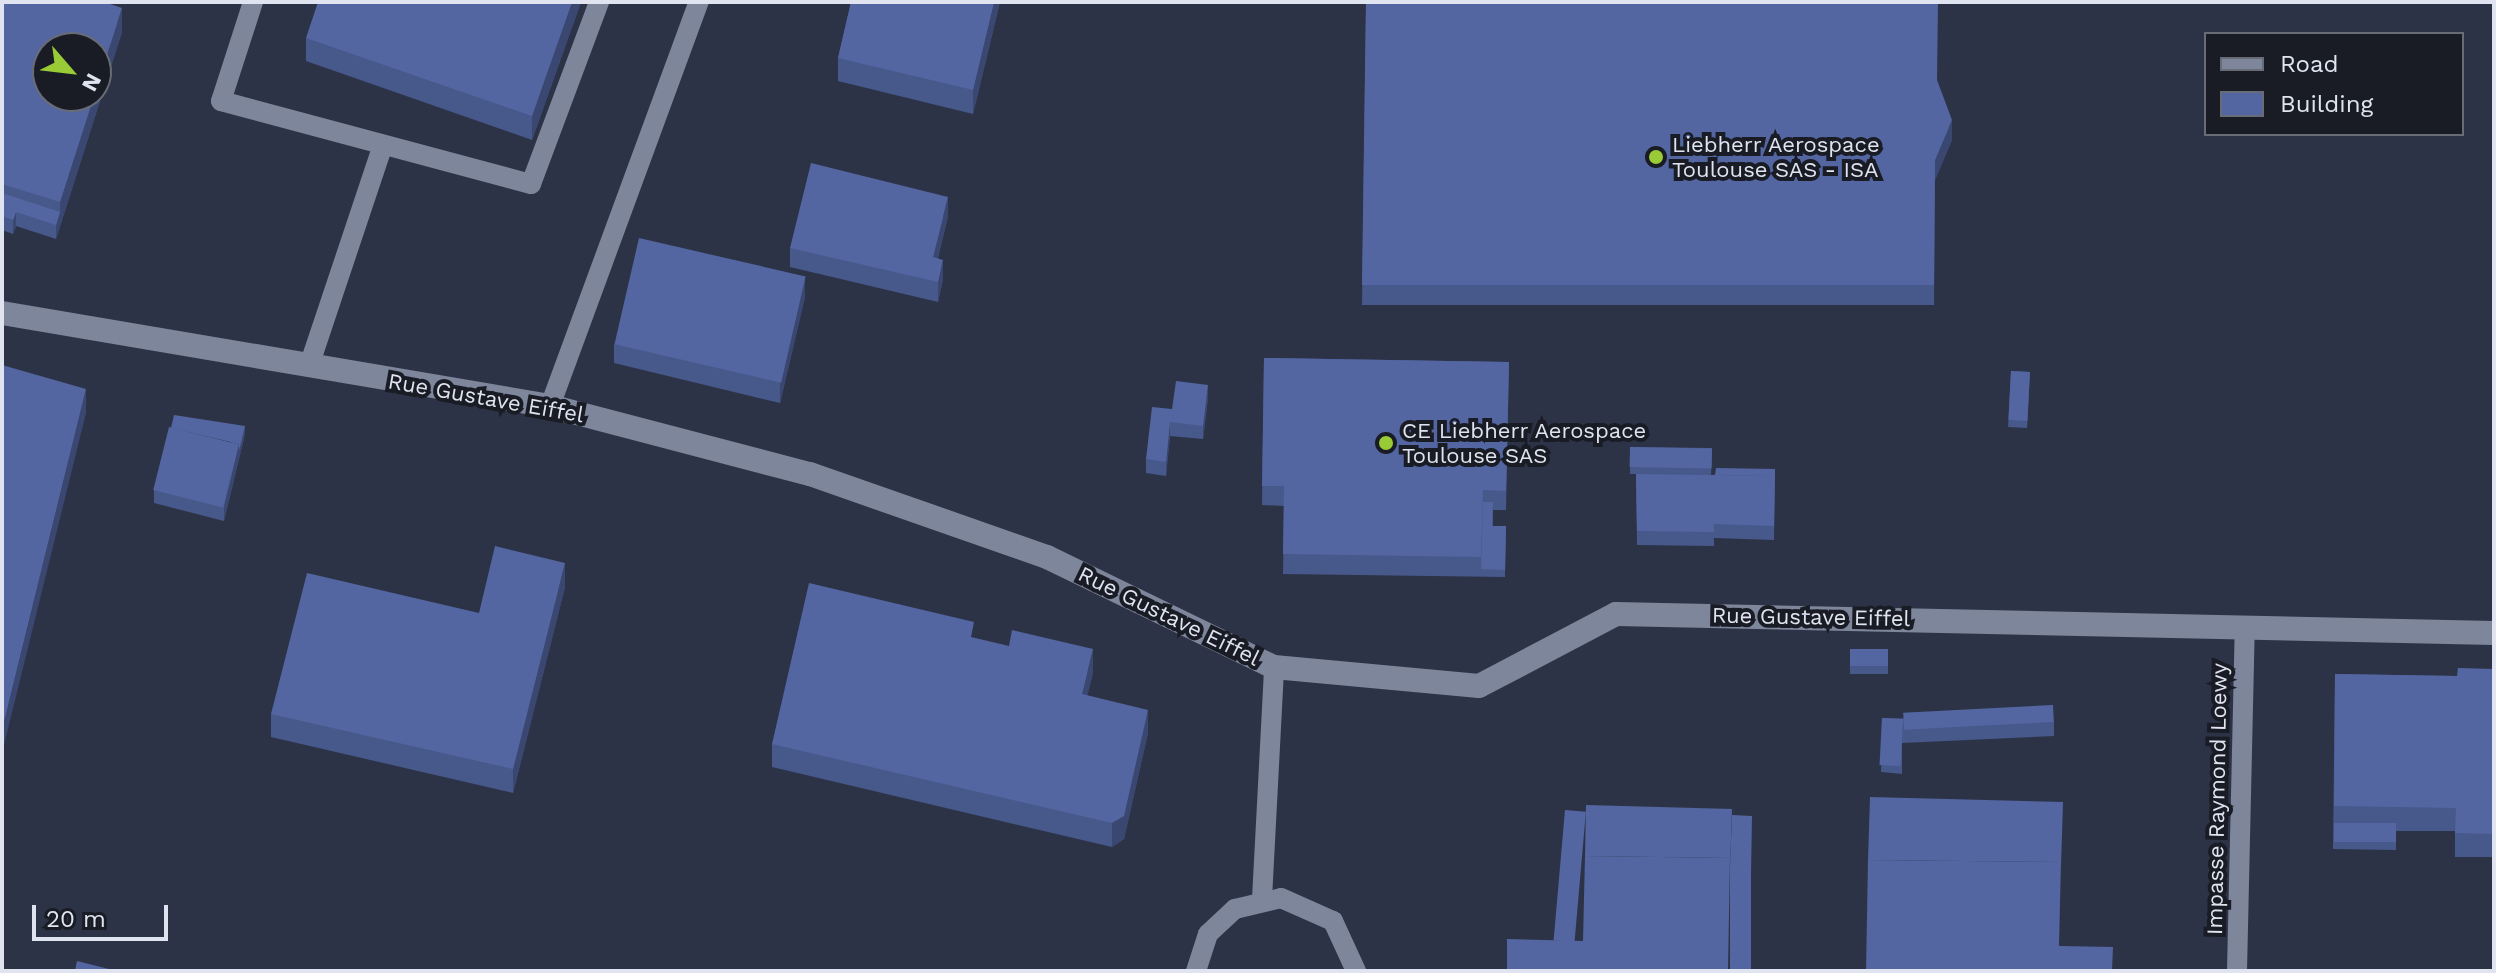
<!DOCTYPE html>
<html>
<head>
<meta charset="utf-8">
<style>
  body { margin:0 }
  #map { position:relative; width:2496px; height:973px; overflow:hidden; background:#2d3346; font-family:"Work Sans",sans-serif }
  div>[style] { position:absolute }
  .lane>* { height:20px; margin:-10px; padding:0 10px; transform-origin:10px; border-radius:10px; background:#7e869c }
  .street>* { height:24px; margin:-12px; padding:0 12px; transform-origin:12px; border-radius:12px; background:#7e869c }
  .wall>* { inset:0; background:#47588b; transform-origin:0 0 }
  .shaded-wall>* { inset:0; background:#3a4771 }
  .building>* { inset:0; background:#5366a2; transform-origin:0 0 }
  .dots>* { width:22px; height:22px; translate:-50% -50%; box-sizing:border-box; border:4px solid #191c24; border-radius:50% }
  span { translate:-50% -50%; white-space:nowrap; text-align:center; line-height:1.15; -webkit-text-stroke:8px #191c24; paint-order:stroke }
  .poi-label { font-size:22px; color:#dfe4f0 }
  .left { translate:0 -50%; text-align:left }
  .street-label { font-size:22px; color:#dfe4f0 }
  .frame { position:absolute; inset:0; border:4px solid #dfe4f0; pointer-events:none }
  .legend { position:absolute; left:2204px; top:32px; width:260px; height:104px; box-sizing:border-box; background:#191c24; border:2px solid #686c76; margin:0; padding:10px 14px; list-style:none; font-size:24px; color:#dfe4f0 }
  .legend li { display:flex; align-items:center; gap:16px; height:40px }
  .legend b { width:40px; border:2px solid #686c76 }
  .north { position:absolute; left:32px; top:32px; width:80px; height:80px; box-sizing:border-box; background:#191c24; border:2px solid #686c76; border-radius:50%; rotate:118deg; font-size:22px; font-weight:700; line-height:32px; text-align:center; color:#dfe4f0 }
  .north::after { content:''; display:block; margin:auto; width:28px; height:36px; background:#99cb36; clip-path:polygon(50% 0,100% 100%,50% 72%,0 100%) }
  .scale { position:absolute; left:32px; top:905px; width:136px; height:36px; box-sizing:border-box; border:4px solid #dfe4f0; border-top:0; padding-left:10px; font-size:24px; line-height:28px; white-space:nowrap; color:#dfe4f0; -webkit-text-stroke:6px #191c24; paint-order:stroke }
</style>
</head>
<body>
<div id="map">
  <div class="lane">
    <i style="left:253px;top:2px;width:104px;rotate:107.9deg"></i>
    <i style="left:221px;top:101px;width:321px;rotate:15deg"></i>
    <i style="left:531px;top:184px;width:194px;rotate:-69.5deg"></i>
    <i style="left:309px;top:366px;width:233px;rotate:-71.5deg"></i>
    <i style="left:550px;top:406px;width:431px;rotate:-69.8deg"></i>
    <i style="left:1262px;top:899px;width:232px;rotate:-87deg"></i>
    <i style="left:1196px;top:971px;width:39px;rotate:-72deg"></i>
    <i style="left:1208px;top:934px;width:37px;rotate:-43deg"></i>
    <i style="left:1235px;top:909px;width:47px;rotate:-13.4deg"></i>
    <i style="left:1281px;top:898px;width:57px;rotate:23.9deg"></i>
    <i style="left:1333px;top:921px;width:55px;rotate:65.3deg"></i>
    <i style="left:2237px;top:971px;width:343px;rotate:-88.7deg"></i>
  </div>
  <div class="street">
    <i style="left:2px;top:313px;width:556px;rotate:9.63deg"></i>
    <i style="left:550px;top:406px;width:269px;rotate:14.7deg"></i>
    <i style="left:810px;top:474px;width:251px;rotate:19.3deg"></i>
    <i style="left:1047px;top:557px;width:252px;rotate:25.9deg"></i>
    <i style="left:1274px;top:667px;width:206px;rotate:5.3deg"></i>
    <i style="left:1479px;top:686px;width:155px;rotate:-27.7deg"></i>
    <i style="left:1616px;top:614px;width:878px;rotate:1.24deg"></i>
  </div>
  <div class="wall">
    <i style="clip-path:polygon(2px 2px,107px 2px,122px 32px,56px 239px,16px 226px,13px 234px,2px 230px)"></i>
    <i style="clip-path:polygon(581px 2px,532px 140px,306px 61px,306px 38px)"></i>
    <i style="clip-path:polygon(851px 2px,1000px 2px,973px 114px,838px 81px,838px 58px)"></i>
    <i style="clip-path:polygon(1366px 2px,1937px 81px,1952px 140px,1935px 180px,1934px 305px,1362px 305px)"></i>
    <i style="clip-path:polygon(948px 216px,938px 258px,943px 279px,938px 302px,790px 267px,790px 248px)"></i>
    <i style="clip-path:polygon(805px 297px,780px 403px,614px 363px,614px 344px)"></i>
    <i style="clip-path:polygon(1264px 358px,1509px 362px,1506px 510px,1493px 510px,1493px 526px,1506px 526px,1505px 577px,1283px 574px,1284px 506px,1262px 505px)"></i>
    <i style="left:2011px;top:371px;width:19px;height:56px;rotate:3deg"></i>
    <i style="clip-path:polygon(1208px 398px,1203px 439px,1170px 436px,1166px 476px,1146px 473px,1146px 459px,1172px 409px)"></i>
    <i style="clip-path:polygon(245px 434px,224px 521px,154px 503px,154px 490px)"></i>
    <i style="clip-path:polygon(1630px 447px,1712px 448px,1711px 475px,1775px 469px,1774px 540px,1714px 538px,1714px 546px,1637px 545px,1636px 474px,1630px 474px)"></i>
    <i style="clip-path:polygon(565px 587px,513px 793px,271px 737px,271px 714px,479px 613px)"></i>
    <i style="clip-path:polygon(974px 638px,1093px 673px,1087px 695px,1148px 733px,1124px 839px,1112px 847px,772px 767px,772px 744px)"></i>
    <i style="left:1850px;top:649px;width:38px;height:25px"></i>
    <i style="clip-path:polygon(2494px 669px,2494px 857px,2455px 857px,2455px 831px,2396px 831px,2396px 850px,2333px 849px,2335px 674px,2457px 676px)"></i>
    <i style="clip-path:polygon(1882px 718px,2054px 722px,2054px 736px,1902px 743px,1902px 774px,1881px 772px)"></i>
  </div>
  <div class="shaded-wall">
    <i style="clip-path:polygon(572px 2px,581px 2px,532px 140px,532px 116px)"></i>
    <i style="clip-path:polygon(994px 2px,1000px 2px,973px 114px,973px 90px)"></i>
    <i style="clip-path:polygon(122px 8px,122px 32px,56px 239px,56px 225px,60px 212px,60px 202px,94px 96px,96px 96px,96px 89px)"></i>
    <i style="clip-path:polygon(1952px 120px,1952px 140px,1935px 180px,1934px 305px,1935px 160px)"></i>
    <i style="clip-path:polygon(948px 197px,948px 216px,933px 277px,933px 257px)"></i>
    <i style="clip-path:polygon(16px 212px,16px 226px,13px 234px,13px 220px)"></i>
    <i style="clip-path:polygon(943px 260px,943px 279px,938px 302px,938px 282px)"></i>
    <i style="clip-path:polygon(805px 277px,805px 297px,780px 403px,780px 383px)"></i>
    <i style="clip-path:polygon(1208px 385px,1208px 398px,1203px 439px,1203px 426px)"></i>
    <i style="clip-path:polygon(86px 389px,86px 413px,2px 753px,2px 730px)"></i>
    <i style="clip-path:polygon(1170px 422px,1170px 436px,1166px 476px,1166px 462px)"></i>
    <i style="clip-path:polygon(245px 426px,245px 434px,224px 521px,224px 507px,239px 444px)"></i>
    <i style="clip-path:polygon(565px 563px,565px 587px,513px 793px,513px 769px)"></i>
    <i style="clip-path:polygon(1093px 649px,1093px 673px,1082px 718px,1082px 694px)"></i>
    <i style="clip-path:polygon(1148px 710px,1148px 733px,1124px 839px,1112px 847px,1112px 823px)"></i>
  </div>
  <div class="building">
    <i style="clip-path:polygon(2px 2px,104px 2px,122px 8px,96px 89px,96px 48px,48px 48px,48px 96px,94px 96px,60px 202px,2px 184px)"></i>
    <i style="clip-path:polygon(318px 2px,572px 2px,532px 116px,306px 38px)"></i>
    <i style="clip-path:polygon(851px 2px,994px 2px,973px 90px,838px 58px)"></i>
    <i style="clip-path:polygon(1366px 2px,1938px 2px,1937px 80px,1952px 120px,1935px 160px,1934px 285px,1362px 285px)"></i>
    <i style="clip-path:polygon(811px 163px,948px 197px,933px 257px,943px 260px,938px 282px,790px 248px)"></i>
    <i style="clip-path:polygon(2px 193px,60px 212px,56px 225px,16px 212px,13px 220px,2px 216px)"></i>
    <i style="left:639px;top:238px;width:171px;height:109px;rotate:13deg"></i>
    <i style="clip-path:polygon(1264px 358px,1509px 362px,1506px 491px,1483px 490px,1481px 557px,1283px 554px,1284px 486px,1262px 486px)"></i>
    <i style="clip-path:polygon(2px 365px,86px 389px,2px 730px)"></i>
    <i style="left:2011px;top:371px;width:19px;height:49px;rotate:3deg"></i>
    <i style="clip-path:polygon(1176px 381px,1208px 385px,1203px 426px,1170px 422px,1166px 462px,1146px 459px,1152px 407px,1172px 409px)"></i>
    <i style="clip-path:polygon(174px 415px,245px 426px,239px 451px,239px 444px,171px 428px)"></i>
    <i style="left:169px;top:427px;width:72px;height:65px;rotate:14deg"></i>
    <i style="left:1630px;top:447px;width:82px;height:20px;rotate:1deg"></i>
    <i style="clip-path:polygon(1716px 468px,1775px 469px,1775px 483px,1775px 476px,1715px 475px)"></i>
    <i style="clip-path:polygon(1636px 474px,1775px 476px,1774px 526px,1714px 524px,1714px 532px,1637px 531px)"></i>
    <i style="clip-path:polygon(1483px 502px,1493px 502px,1492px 526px,1506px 526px,1505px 570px,1481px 569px)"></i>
    <i style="clip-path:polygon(495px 546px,565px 563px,513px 769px,271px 714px,307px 573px,479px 613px)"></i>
    <i style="clip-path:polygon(809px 583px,974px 622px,971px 637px,1009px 646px,1012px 630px,1093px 649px,1082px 694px,1148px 710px,1124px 816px,1112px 823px,772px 744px)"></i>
    <i style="left:1850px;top:649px;width:38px;height:17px"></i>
    <i style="clip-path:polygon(2458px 668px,2494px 669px,2494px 834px,2455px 833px,2456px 808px,2334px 806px,2335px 674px,2457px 676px)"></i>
    <i style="left:2053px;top:705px;width:17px;height:150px;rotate:87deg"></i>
    <i style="left:1882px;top:718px;width:21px;height:47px;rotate:3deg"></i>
    <i style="clip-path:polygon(1870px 797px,2063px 802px,2061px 866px,2061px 862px,1868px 860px)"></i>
    <i style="clip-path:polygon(1586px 805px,1732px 809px,1730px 868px,1730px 858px,1585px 856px)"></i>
    <i style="left:1565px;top:810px;width:21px;height:131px;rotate:5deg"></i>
    <i style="clip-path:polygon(1732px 815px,1752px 816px,1751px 874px,1751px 868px,1730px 868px)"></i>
    <i style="left:2334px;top:823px;width:62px;height:19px"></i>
    <i style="clip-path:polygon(1585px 856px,1730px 858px,1728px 971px,1507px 971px,1507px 939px,1583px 941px)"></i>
    <i style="clip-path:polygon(1868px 860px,2061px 862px,2059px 946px,2113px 947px,2112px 971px,1866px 971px)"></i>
    <i style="left:1730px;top:868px;width:21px;height:103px"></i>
    <i style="clip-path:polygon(77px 961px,113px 970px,113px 971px,75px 971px)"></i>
  </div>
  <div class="dots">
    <i style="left:1656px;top:157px;background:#99cb36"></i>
    <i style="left:1386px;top:443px;background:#99cb36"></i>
  </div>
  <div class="poi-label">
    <span class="left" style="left:1672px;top:157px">Liebherr Aerospace<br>Toulouse SAS - ISA</span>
    <span class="left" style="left:1402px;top:443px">CE Liebherr Aerospace<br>Toulouse SAS</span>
  </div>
  <div class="street-label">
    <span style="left:486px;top:398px;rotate:10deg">Rue Gustave Eiffel</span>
    <span style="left:1169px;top:616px;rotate:26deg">Rue Gustave Eiffel</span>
    <span style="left:1811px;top:617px;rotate:1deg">Rue Gustave Eiffel</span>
    <span style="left:2217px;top:799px;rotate:-89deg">Impasse Raymond Loewy</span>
  </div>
  <div class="frame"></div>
  <ul class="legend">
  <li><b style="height:10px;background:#7e869c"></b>Road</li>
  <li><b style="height:22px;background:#5366a2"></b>Building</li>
  </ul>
  <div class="north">N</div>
  <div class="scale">20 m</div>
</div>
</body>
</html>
